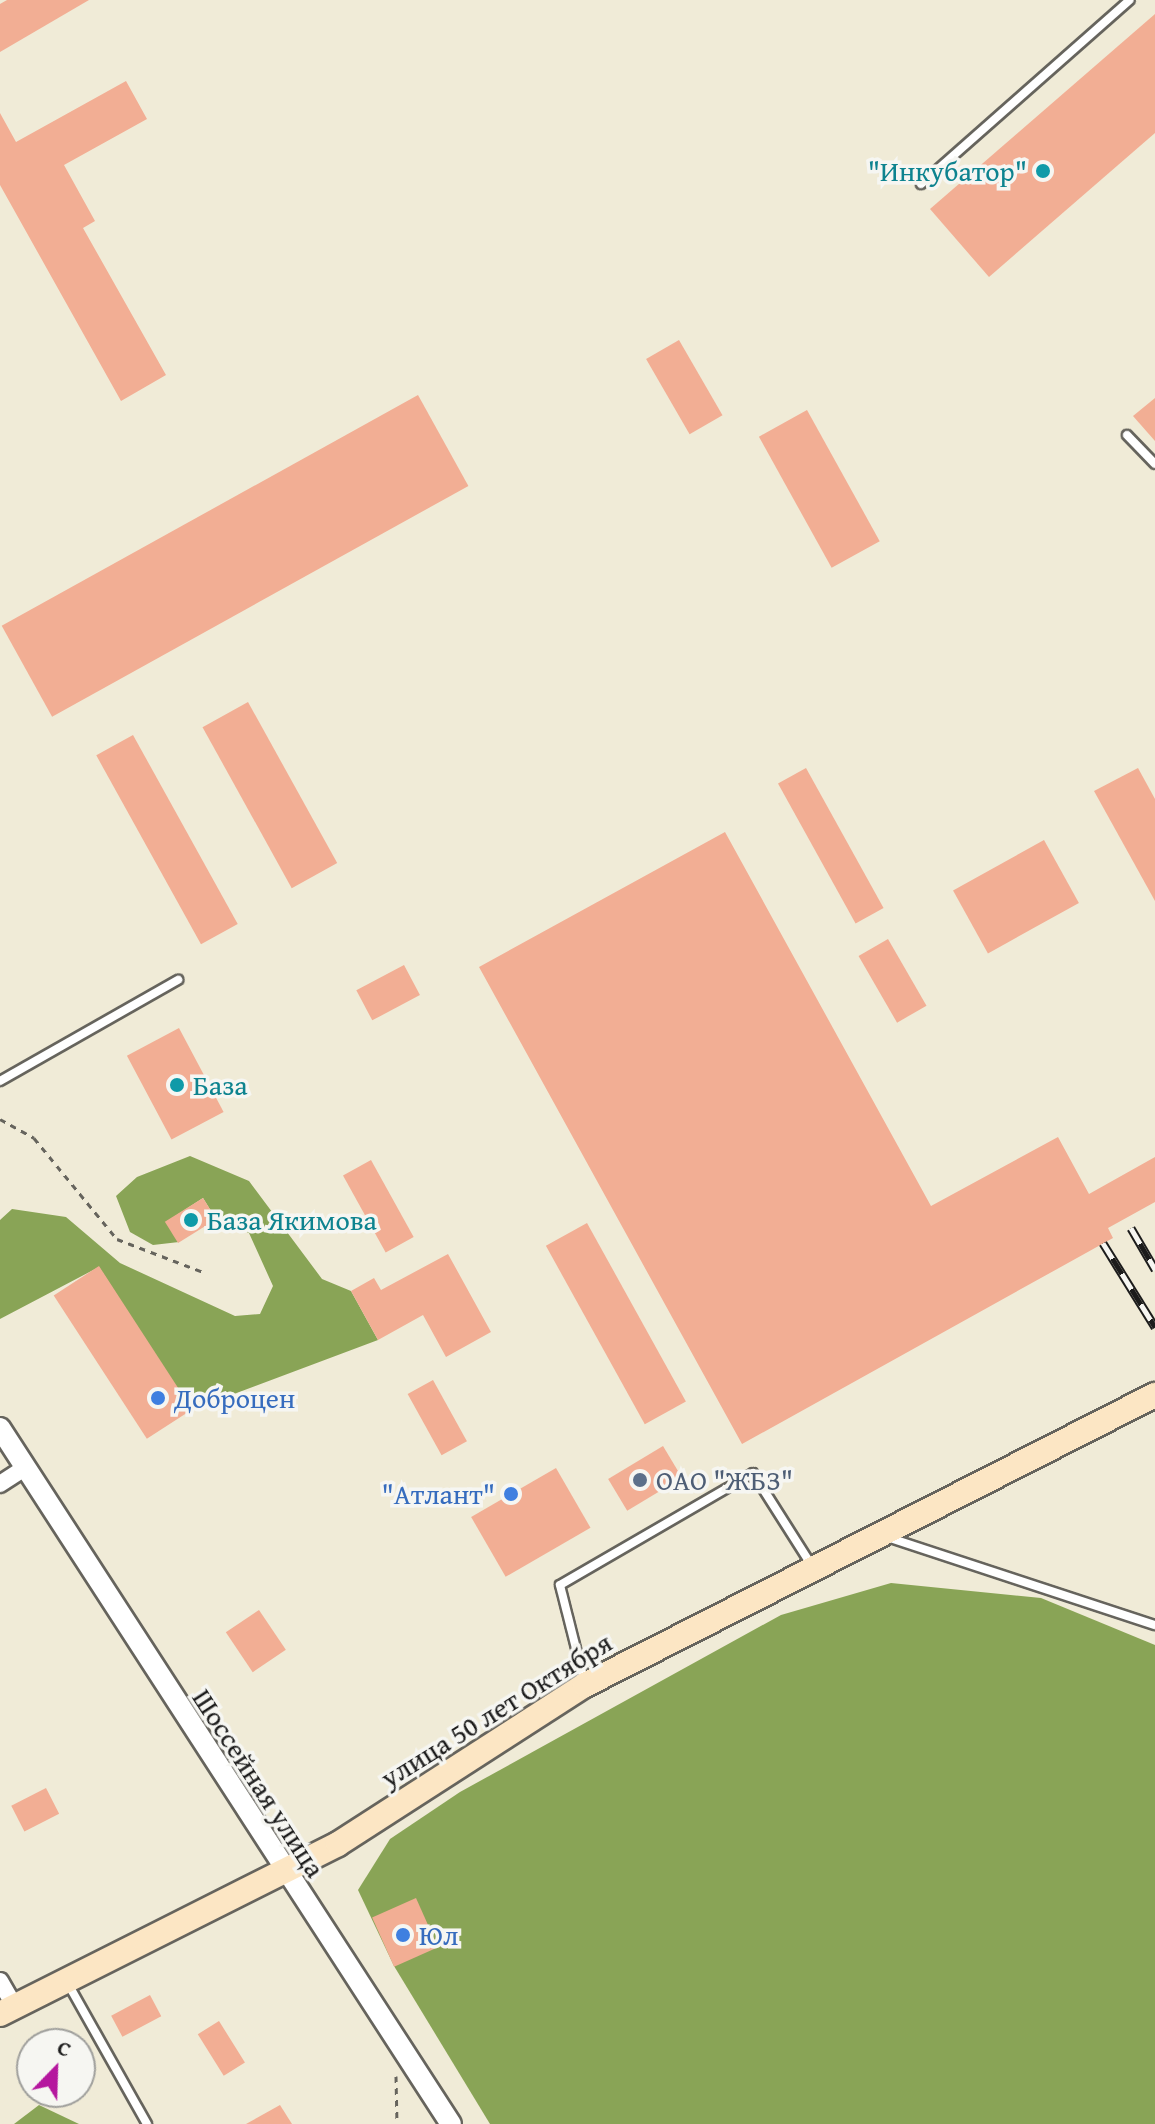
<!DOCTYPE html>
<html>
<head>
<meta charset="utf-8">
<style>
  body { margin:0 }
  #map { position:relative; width:1155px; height:2124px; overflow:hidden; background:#f0ebd7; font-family:"Gentium Book Plus",serif }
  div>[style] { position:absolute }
  .forest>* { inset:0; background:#89a456 }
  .building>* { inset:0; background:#f2ae94; transform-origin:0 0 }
  .path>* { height:3px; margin-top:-1.5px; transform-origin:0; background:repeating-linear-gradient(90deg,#66645d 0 6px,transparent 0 12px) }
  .roads { filter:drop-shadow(2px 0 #66645d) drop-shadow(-2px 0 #66645d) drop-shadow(0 2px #66645d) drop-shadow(0 -2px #66645d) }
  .service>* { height:8px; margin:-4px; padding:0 4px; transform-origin:4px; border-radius:4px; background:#fff }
  .minor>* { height:16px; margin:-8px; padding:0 8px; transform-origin:8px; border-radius:8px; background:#fff }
  .tertiary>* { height:20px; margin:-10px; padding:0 10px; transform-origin:10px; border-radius:10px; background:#fff }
  .secondary>* { height:24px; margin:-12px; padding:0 12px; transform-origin:12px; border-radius:12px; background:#fce6c4 }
  .rail>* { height:9px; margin-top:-4.5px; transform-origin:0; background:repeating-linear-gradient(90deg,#f6f6f2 0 18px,#1c1c1c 0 36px); box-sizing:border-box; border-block:2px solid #1c1c1c }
  .dots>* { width:22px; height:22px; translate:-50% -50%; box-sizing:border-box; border:4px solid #f6f6f2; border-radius:50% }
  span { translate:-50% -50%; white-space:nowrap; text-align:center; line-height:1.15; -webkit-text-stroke:7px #f6f6f2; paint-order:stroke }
  .culture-label { font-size:28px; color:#0d838f }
  .right { translate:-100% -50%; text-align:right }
  .left { translate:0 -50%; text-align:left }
  .shop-label { font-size:28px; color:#366cbe }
  .service-label { font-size:28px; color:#4e5e75 }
  .street-label { font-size:28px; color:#1c1c1c }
  .north { position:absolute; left:16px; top:2028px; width:80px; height:80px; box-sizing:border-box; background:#f6f6f2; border:2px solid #9f9f9c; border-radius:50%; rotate:23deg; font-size:22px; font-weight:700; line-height:32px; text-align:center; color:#1c1c1c }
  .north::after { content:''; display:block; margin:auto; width:28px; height:36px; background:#b5179e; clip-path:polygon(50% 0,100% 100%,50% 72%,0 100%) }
</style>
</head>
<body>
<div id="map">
  <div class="forest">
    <i style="clip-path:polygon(190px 1156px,249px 1181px,322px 1279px,351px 1291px,378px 1340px,191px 1410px,99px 1267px,0 1319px,0 1220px,12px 1209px,66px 1217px,120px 1263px,235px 1316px,260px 1314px,273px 1286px,249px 1233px,216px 1219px,203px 1198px,166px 1222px,179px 1242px,153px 1245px,130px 1232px,116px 1196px,137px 1177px)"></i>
    <i style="clip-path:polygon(891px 1583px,1041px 1598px,1155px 1645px,1155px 2124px,490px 2124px,394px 1966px,358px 1890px,390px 1839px,460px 1792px,781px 1615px)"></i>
    <i style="clip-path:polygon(39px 2105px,79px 2124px,14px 2124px)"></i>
  </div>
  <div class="building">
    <i style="clip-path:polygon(7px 0,89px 0,0 52px,0 4px)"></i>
    <i style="clip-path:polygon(1155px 14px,1155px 133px,989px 277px,930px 209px)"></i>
    <i style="clip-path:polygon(126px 81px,147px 119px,64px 165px,95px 221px,83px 228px,166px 375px,121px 401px,0 185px,0 113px,16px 142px)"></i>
    <i style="left:679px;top:340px;width:87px;height:38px;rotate:60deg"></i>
    <i style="left:418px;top:395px;width:104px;height:476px;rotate:61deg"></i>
    <i style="clip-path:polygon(1155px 398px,1155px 441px,1133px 416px)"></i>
    <i style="left:807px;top:410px;width:150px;height:55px;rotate:61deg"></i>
    <i style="left:248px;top:702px;width:184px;height:52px;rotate:61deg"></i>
    <i style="left:133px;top:735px;width:216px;height:42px;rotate:61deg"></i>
    <i style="left:806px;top:768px;width:160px;height:32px;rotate:61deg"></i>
    <i style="clip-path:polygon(1138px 768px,1155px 799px,1155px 901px,1094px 791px)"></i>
    <i style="clip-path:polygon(725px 832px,931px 1206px,1058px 1137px,1089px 1194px,1155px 1157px,1155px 1202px,1108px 1228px,1113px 1238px,742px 1444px,479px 967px)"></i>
    <i style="left:1044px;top:840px;width:72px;height:104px;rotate:61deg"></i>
    <i style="left:888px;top:939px;width:77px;height:34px;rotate:60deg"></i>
    <i style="left:404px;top:965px;width:34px;height:54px;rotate:62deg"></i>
    <i style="left:179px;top:1028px;width:95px;height:59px;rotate:62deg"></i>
    <i style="left:371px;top:1160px;width:88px;height:32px;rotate:61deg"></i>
    <i style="left:203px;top:1198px;width:25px;height:45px;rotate:58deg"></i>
    <i style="left:587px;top:1223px;width:204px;height:47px;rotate:61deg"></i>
    <i style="clip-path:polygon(448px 1254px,491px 1332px,446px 1357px,423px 1315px,378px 1340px,351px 1291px,374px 1278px,381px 1290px)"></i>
    <i style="left:99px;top:1266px;width:171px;height:54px;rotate:57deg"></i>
    <i style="left:433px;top:1380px;width:70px;height:29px;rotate:61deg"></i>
    <i style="left:663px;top:1446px;width:37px;height:64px;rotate:59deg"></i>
    <i style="left:556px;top:1468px;width:69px;height:98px;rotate:60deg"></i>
    <i style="left:259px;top:1610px;width:48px;height:40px;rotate:56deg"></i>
    <i style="left:46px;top:1788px;width:29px;height:39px;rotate:63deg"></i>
    <i style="left:416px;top:1898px;width:54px;height:48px;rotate:66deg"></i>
    <i style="left:150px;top:1995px;width:24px;height:44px;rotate:62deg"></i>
    <i style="left:219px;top:2021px;width:49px;height:25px;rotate:58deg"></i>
    <i style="clip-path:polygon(280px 2105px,292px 2124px,246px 2124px)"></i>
  </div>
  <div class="path">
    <i style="left:0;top:1119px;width:39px;rotate:29deg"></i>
    <i style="left:34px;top:1138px;width:131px;rotate:50.6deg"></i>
    <i style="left:117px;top:1239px;width:92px;rotate:21deg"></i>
    <i style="left:396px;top:2076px;width:48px;rotate:88.8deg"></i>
  </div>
  <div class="roads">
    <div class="service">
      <i style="left:921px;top:184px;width:278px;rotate:-41.4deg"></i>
      <i style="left:1127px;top:435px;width:40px;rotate:46deg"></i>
      <i style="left:0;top:1081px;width:205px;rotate:-29.6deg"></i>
      <i style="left:887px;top:1537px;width:282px;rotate:18.2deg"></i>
      <i style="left:585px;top:1684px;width:102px;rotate:-104.2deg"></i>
      <i style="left:560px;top:1585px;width:223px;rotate:-30.1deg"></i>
      <i style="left:753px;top:1473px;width:110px;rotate:57.6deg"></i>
      <i style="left:67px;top:1982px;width:163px;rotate:60.6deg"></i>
    </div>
    <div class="minor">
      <i style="left:0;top:1484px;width:30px;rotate:-33deg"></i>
      <i style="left:0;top:1981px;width:30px;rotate:60deg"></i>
    </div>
    <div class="tertiary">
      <i style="left:0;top:1428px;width:829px;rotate:57.06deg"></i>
    </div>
    <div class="secondary">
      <i style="left:0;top:2014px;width:378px;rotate:-26.7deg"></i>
      <i style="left:338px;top:1844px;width:294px;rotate:-32.8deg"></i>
      <i style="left:585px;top:1685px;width:640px;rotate:-26.97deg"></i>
    </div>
  </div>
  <div class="rail">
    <i style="left:1131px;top:1228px;width:48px;rotate:59.7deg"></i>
    <i style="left:1103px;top:1243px;width:99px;rotate:58.2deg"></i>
  </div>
  <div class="dots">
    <i style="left:1043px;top:171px;background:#0f9aa8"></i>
    <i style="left:177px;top:1085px;background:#0f9aa8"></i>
    <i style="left:191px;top:1220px;background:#0f9aa8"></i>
    <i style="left:158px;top:1398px;background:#3f7fe0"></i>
    <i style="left:640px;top:1480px;background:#5c6f8a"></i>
    <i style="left:511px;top:1494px;background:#3f7fe0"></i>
    <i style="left:403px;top:1935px;background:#3f7fe0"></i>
  </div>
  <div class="culture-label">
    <span class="right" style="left:1027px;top:171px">"Инкубатор"</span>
    <span class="left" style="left:193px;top:1085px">База</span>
    <span class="left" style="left:207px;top:1220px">База Якимова</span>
  </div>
  <div class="shop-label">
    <span class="left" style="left:174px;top:1398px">Доброцен</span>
    <span class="right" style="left:495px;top:1494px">"Атлант"</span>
    <span class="left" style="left:419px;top:1935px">Юл</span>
  </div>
  <div class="service-label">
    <span class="left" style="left:656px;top:1480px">ОАО "ЖБЗ"</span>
  </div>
  <div class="street-label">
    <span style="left:496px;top:1710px;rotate:-32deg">улица 50 лет Октября</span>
    <span style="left:259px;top:1783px;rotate:57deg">Шоссейная улица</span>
  </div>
  <div class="north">С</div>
</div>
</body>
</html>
